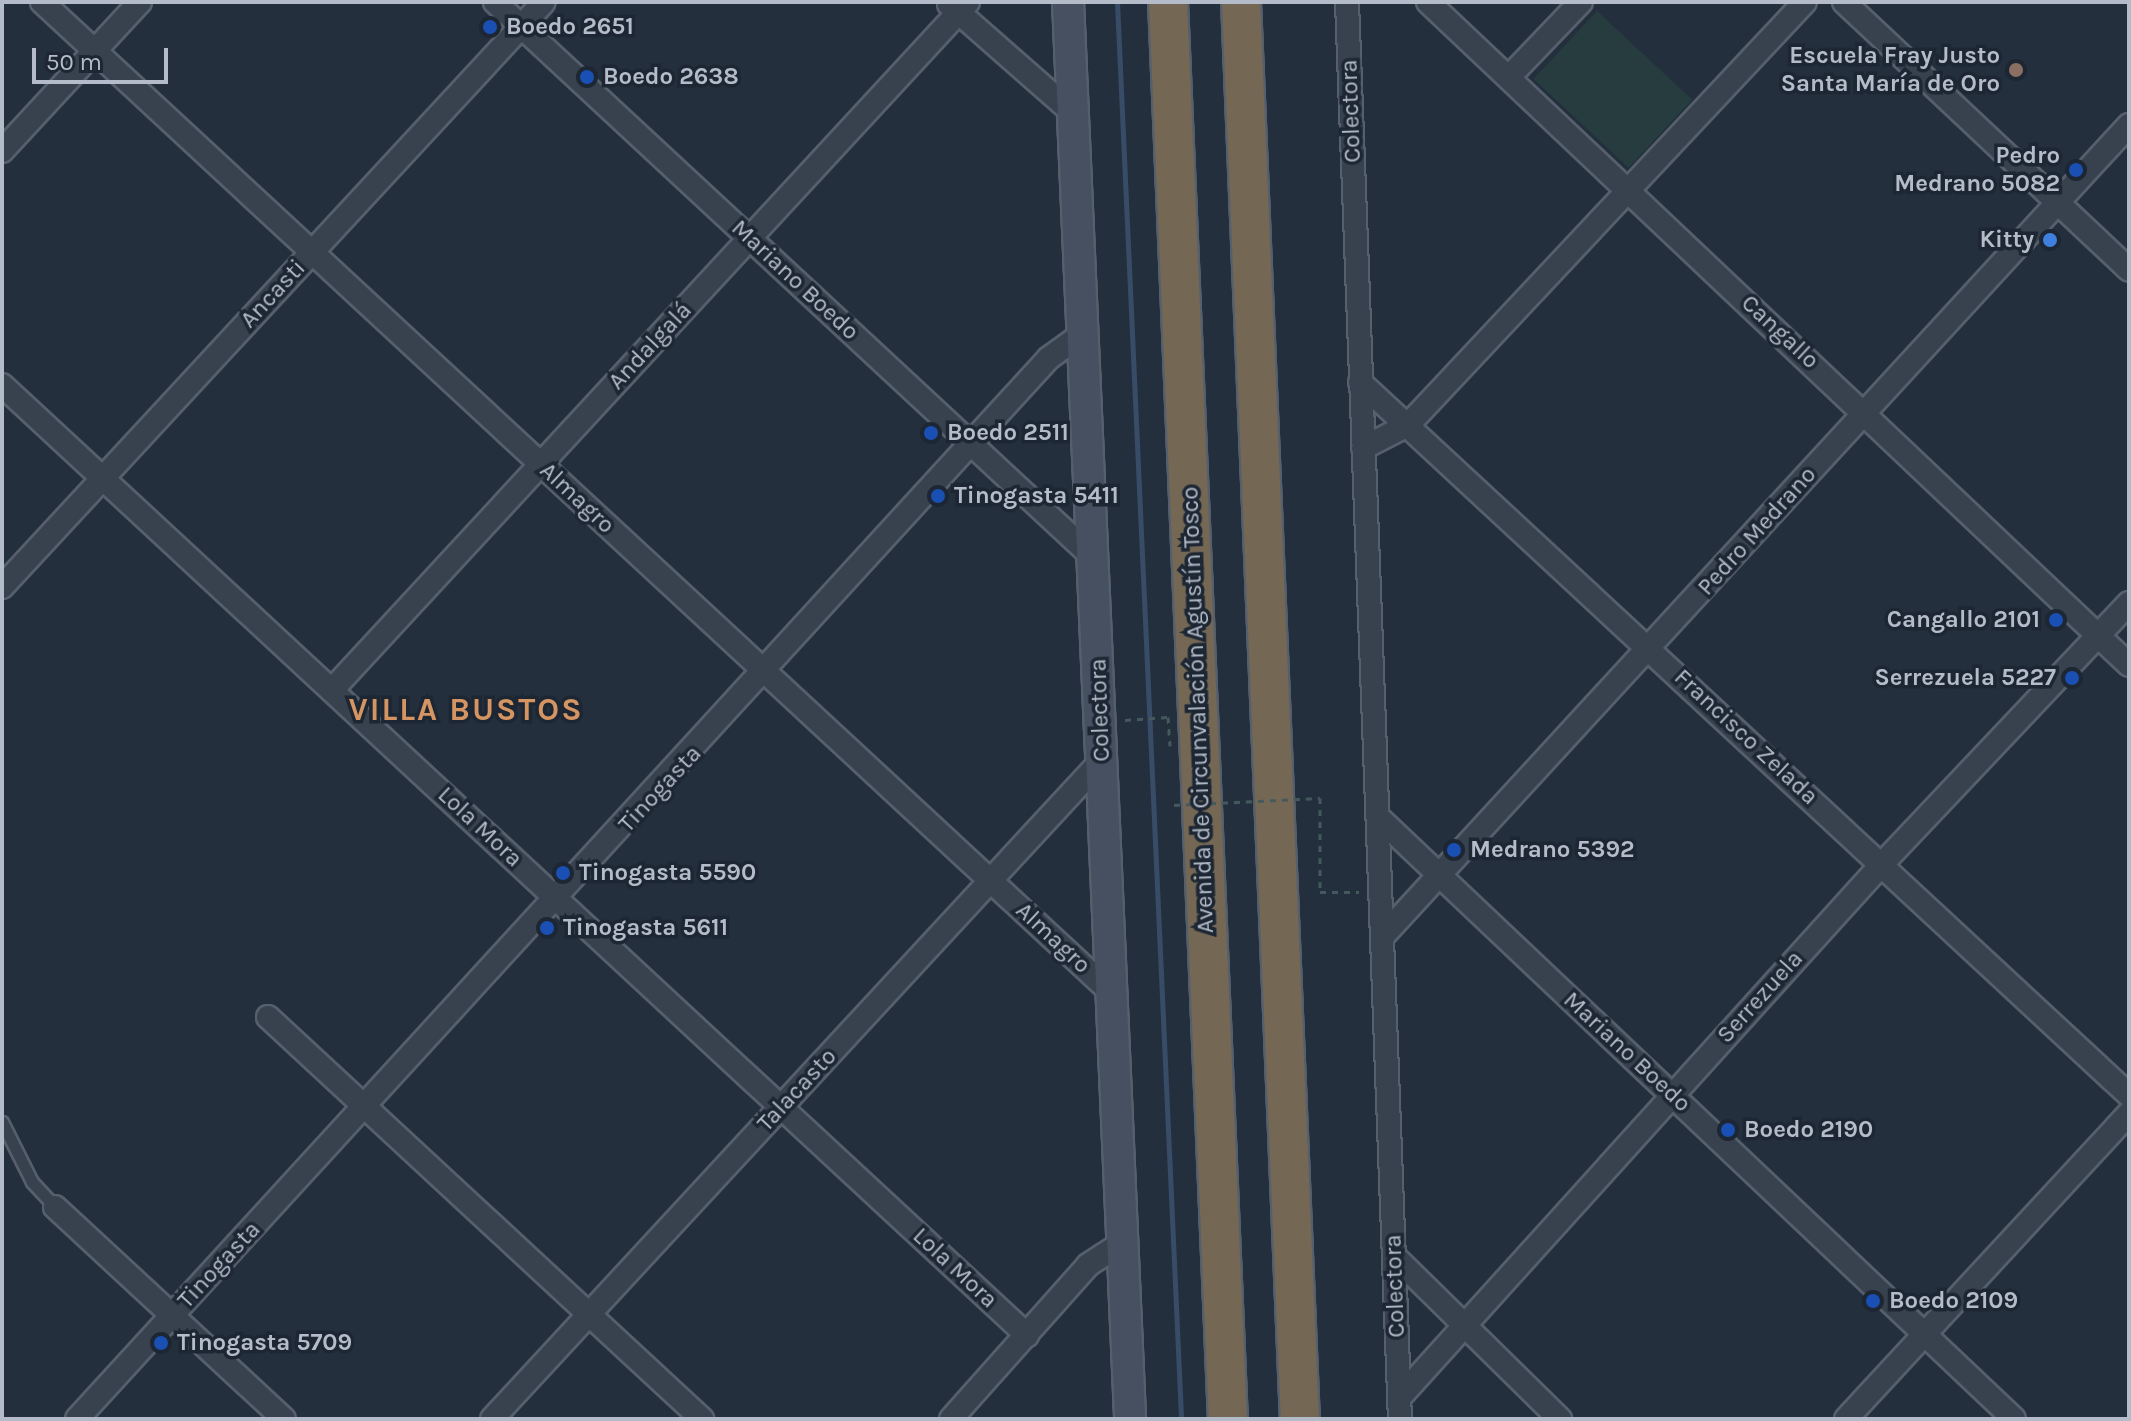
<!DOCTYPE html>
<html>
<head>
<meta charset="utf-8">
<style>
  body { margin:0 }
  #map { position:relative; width:2131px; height:1421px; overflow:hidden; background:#242f3e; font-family:Karla,sans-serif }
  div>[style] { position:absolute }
  .green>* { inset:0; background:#263c3f; transform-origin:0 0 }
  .stream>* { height:5px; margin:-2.5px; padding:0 2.5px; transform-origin:2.5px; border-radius:2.5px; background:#394c67 }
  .path>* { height:3px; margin-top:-1.5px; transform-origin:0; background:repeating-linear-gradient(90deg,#44595c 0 6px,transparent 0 12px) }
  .roads { filter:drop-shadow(2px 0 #565f6c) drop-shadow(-2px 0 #565f6c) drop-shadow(0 2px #565f6c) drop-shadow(0 -2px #565f6c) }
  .lane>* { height:11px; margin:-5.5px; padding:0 5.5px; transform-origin:5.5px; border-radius:5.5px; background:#38414e }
  .street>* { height:22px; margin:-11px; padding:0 11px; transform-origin:11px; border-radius:11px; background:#38414e }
  .secondary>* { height:30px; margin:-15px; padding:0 15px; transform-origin:15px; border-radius:15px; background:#465061 }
  .highway>* { height:38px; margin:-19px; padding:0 19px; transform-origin:19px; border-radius:19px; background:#746855 }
  .path-bridge>* { height:3px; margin-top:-1.5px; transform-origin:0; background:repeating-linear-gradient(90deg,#44595c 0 6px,transparent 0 12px) }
  .dots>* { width:22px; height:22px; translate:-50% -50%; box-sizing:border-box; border:4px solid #1d2633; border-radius:50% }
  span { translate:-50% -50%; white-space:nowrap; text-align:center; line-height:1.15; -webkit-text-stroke:7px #1d2633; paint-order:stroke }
  .poi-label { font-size:24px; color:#b4bcc9; font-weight:700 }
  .left { translate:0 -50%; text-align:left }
  .right { translate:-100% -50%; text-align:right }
  .street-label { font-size:24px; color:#b4bcc9 }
  .district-label { font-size:32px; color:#d59563; font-weight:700; letter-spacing:2px }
  .frame { position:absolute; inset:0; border:4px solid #b4bcc9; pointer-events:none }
  .scale { position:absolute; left:32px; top:48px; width:136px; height:36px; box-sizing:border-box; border:4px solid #b4bcc9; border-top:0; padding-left:10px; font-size:24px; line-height:28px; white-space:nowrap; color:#b4bcc9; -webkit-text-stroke:6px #1d2633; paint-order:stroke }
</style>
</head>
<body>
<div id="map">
  <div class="green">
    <i style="left:1597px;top:11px;width:130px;height:93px;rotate:43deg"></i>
  </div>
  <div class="stream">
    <i style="left:1117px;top:2px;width:1418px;rotate:87.41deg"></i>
  </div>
  <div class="path">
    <i style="left:1125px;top:720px;width:43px;rotate:-4deg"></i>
    <i style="left:1168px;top:717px;width:29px;rotate:86deg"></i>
    <i style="left:1320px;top:798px;width:94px;rotate:90deg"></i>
    <i style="left:1320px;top:892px;width:39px"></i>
  </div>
  <div class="roads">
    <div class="lane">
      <i style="left:2px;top:1122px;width:67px;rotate:63.4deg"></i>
      <i style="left:32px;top:1182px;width:34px;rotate:47deg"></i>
    </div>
    <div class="street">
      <i style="left:42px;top:2px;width:1460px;rotate:42.81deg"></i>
      <i style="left:495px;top:2px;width:817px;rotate:42.87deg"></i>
      <i style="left:1347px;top:2px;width:1418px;rotate:87.86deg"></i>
      <i style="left:1428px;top:2px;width:965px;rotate:43.4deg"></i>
      <i style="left:1844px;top:2px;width:391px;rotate:43.2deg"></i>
      <i style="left:949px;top:4px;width:167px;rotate:41.3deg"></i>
      <i style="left:1509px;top:77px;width:104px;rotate:-46.2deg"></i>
      <i style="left:2px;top:151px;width:203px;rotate:-47.2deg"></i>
      <i style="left:1360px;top:382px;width:1049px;rotate:42.84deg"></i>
      <i style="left:2px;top:385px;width:1398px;rotate:42.83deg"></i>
      <i style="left:1363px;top:448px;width:51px;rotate:-27.1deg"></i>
      <i style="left:1408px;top:425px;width:580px;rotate:-46.82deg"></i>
      <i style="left:2px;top:587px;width:797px;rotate:-47.19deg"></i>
      <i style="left:332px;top:690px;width:937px;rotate:-47.25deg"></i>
      <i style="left:1379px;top:818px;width:874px;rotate:43.42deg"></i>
      <i style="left:1383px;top:936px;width:1102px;rotate:-47.39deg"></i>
      <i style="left:268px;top:1017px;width:592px;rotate:42.81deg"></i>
      <i style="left:55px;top:1207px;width:312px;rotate:42.8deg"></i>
      <i style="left:1394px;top:1256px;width:233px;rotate:44.5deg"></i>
      <i style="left:1399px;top:1398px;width:721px;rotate:-47.87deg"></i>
      <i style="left:1883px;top:863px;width:358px;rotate:-46.6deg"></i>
      <i style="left:77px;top:1419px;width:1439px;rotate:-47.51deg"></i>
      <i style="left:1049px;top:358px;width:37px;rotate:-36deg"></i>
      <i style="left:492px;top:1419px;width:897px;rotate:-47.21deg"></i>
      <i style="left:951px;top:1419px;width:206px;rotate:-48.3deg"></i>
      <i style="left:1088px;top:1265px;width:44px;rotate:-33deg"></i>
      <i style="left:1846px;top:1419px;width:417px;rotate:-47.2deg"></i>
    </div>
    <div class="secondary">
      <i style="left:1068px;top:2px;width:1418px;rotate:87.49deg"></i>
    </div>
    <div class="highway">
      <i style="left:1168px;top:2px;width:1418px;rotate:87.58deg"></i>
      <i style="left:1241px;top:2px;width:1418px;rotate:87.62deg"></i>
    </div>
  </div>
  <div class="path-bridge">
    <i style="left:1174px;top:805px;width:146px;rotate:-2.7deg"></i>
  </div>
  <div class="dots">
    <i style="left:490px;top:27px;background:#1a4fb4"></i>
    <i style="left:2016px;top:70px;background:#8d6e63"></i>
    <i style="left:587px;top:77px;background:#1a4fb4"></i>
    <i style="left:2076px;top:170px;background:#1a4fb4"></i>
    <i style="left:2050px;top:240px;background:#3f7fe0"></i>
    <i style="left:931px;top:433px;background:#1a4fb4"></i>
    <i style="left:938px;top:496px;background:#1a4fb4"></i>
    <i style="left:2056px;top:620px;background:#1a4fb4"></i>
    <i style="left:2072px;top:678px;background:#1a4fb4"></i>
    <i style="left:1454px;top:850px;background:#1a4fb4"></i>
    <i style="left:563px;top:873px;background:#1a4fb4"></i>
    <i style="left:547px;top:928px;background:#1a4fb4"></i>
    <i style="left:1728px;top:1130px;background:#1a4fb4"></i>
    <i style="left:1873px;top:1301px;background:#1a4fb4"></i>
    <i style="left:161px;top:1343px;background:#1a4fb4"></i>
  </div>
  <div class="poi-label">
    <span class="left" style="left:506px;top:27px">Boedo 2651</span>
    <span class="right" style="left:2000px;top:70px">Escuela Fray Justo<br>Santa María de Oro</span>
    <span class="left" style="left:603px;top:77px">Boedo 2638</span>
    <span class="right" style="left:2060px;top:170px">Pedro<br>Medrano 5082</span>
    <span class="right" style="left:2034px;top:240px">Kitty</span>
    <span class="left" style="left:947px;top:433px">Boedo 2511</span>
    <span class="left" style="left:954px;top:496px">Tinogasta 5411</span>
    <span class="right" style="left:2040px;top:620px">Cangallo 2101</span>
    <span class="right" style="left:2056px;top:678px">Serrezuela 5227</span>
    <span class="left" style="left:1470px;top:850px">Medrano 5392</span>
    <span class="left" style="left:579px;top:873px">Tinogasta 5590</span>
    <span class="left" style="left:563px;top:928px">Tinogasta 5611</span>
    <span class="left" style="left:1744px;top:1130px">Boedo 2190</span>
    <span class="left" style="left:1889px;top:1301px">Boedo 2109</span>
    <span class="left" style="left:177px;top:1343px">Tinogasta 5709</span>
  </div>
  <div class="street-label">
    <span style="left:1351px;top:111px;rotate:-92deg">Colectora</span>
    <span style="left:795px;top:280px;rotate:43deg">Mariano Boedo</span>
    <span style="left:273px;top:294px;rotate:-47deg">Ancasti</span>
    <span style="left:1780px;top:332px;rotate:43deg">Cangallo</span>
    <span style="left:650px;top:346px;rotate:-47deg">Andalgalá</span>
    <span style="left:577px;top:498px;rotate:43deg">Almagro</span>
    <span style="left:1757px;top:531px;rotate:-48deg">Pedro Medrano</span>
    <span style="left:1100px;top:710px;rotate:-92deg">Colectora</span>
    <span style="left:1198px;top:710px;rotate:-92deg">Avenida de Circunvalación Agustín Tosco</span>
    <span style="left:1746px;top:737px;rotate:43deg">Francisco Zelada</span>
    <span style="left:660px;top:789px;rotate:-47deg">Tinogasta</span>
    <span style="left:480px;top:827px;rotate:43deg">Lola Mora</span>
    <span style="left:1053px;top:938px;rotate:43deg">Almagro</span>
    <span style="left:1760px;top:997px;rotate:-48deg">Serrezuela</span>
    <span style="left:1627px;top:1052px;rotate:43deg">Mariano Boedo</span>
    <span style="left:797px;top:1090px;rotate:-47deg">Talacasto</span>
    <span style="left:219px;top:1265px;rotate:-47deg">Tinogasta</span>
    <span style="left:955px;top:1268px;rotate:43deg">Lola Mora</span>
    <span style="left:1395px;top:1286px;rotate:-92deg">Colectora</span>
  </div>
  <div class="district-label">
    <span style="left:466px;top:710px">VILLA BUSTOS</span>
  </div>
  <div class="frame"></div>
  <div class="scale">50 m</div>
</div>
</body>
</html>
